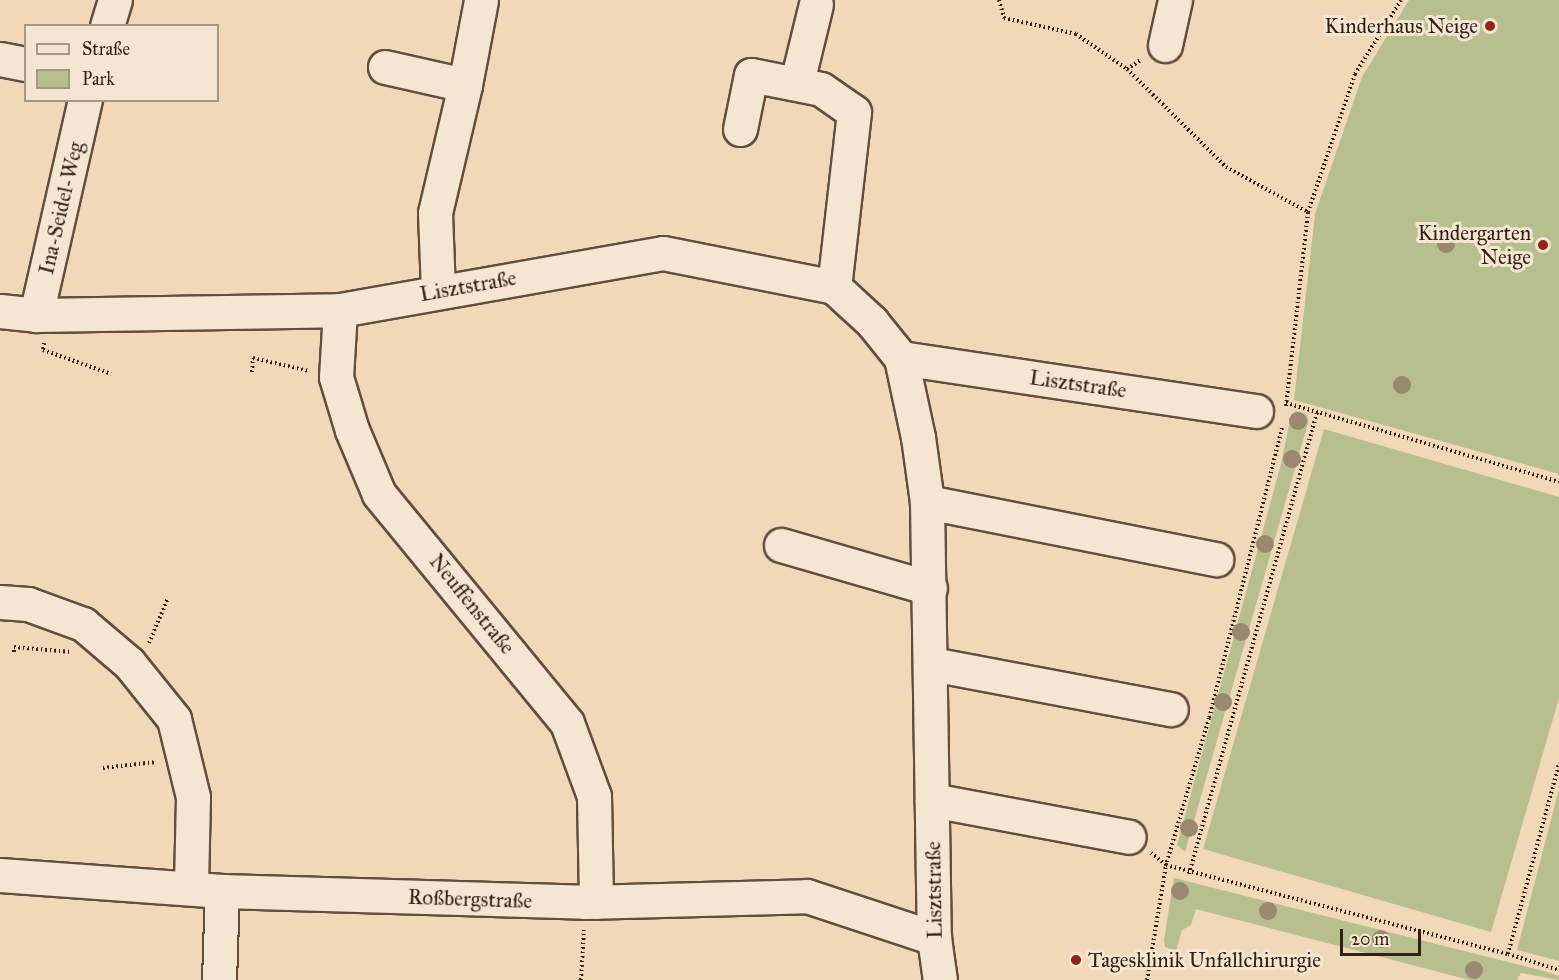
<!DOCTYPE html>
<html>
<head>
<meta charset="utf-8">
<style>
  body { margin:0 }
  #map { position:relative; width:1559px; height:980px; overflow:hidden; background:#f0d8b8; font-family:"IM FELL Great Primer",serif }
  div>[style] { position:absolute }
  .green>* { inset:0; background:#b8bf8f }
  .path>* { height:4px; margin-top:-2px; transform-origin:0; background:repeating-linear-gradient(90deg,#312014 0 1.5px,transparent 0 4.5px) }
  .roads { filter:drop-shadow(2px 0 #614e3d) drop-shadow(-2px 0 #614e3d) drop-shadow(0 2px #614e3d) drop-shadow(0 -2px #614e3d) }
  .minor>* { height:33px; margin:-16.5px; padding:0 16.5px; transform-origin:16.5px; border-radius:16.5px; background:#f5e6d1 }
  .trees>* { width:18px; height:18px; margin:-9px; border-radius:50%; background:#9a896f }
  .dots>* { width:16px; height:16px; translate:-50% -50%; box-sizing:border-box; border:3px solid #f5e6d1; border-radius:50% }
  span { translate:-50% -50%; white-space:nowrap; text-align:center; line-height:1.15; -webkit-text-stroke:6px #f5e6d1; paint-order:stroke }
  .poi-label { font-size:21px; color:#312014 }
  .right { translate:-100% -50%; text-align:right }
  .left { translate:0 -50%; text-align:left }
  .street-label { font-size:21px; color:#312014 }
  .legend { position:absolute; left:24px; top:24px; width:195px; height:78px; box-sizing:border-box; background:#f5e6d1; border:2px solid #a79785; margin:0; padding:8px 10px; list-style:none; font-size:18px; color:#312014 }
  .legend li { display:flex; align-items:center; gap:12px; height:30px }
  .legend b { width:30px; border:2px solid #a79785 }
  .scale { position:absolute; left:1340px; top:929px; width:81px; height:27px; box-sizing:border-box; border:3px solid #312014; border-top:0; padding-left:8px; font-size:18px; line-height:21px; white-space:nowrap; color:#312014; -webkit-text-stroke:4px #f5e6d1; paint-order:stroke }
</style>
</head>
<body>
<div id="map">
  <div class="green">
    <i style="clip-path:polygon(1409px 0,1559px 0,1559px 474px,1294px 400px,1315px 214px,1362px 77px)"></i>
    <i style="clip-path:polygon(1296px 411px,1306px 414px,1309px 420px,1185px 852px,1177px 845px,1281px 464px,1291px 415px)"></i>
    <i style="clip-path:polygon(1324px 429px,1559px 497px,1559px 698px,1491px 932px,1203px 849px)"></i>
    <i style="clip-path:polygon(1559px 789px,1559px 961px,1517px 950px)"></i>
    <i style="clip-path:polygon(1174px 878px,1544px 971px,1559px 976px,1559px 980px,1521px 973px,1517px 980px,1470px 980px,1196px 909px,1191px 925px,1182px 930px,1176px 951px,1165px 947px,1164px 940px)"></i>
  </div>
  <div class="path">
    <i style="left:999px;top:0;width:19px;rotate:74deg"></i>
    <i style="left:1004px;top:18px;width:74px;rotate:12.5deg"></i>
    <i style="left:1076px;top:34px;width:62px;rotate:34.5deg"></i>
    <i style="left:1127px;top:69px;width:139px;rotate:44.7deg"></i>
    <i style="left:1226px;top:167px;width:94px;rotate:28.8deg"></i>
    <i style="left:1127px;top:69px;width:17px;rotate:-33deg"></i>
    <i style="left:44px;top:343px;width:7px;rotate:98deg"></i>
    <i style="left:43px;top:350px;width:72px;rotate:19.4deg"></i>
    <i style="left:252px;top:372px;width:14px;rotate:-86deg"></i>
    <i style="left:253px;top:358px;width:57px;rotate:13.1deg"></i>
    <i style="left:1286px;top:403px;width:284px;rotate:16.1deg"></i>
    <i style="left:1286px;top:406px;width:195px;rotate:-83.5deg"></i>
    <i style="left:1308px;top:212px;width:146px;rotate:-71.2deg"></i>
    <i style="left:1355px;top:74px;width:87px;rotate:-58.1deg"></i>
    <i style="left:1282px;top:428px;width:299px;rotate:104.1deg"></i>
    <i style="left:1209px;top:718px;width:153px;rotate:106.3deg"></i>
    <i style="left:1166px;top:865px;width:353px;rotate:14.6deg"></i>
    <i style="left:1508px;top:954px;width:197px;rotate:-75deg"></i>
    <i style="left:149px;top:643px;width:49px;rotate:-67.1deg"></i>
    <i style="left:14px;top:652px;width:5px;rotate:-90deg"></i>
    <i style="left:14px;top:647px;width:57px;rotate:5deg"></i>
    <i style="left:103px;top:768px;width:53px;rotate:-6.5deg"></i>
    <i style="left:1189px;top:874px;width:479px;rotate:-74.5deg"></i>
    <i style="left:1508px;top:954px;width:53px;rotate:17.4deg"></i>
    <i style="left:581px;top:980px;width:50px;rotate:-86.6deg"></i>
    <i style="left:1147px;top:980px;width:117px;rotate:-80.6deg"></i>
    <i style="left:1166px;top:865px;width:19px;rotate:-141deg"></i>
  </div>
  <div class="roads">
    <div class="minor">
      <i style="left:107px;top:26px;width:27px;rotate:-73deg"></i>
      <i style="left:1165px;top:45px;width:46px;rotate:-77.5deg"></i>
      <i style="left:0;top:59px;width:26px;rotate:11deg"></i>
      <i style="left:385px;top:67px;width:82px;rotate:12.7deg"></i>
      <i style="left:465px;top:85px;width:131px;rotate:103.2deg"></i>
      <i style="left:435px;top:213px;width:77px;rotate:87.8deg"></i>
      <i style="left:797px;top:82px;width:80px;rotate:-76.3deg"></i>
      <i style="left:465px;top:85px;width:86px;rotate:-79.3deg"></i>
      <i style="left:740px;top:129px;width:55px;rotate:-78.5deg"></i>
      <i style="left:751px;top:75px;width:71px;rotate:11.3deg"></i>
      <i style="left:821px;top:89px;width:40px;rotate:34.9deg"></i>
      <i style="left:854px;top:112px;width:176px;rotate:96.5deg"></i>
      <i style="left:340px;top:310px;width:67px;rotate:93.4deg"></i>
      <i style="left:336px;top:377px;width:55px;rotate:73.2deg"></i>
      <i style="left:352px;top:430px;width:69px;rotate:67.1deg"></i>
      <i style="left:379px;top:494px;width:296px;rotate:50.6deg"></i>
      <i style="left:567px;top:723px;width:78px;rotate:69.7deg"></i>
      <i style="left:594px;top:796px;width:106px;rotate:88.9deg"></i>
      <i style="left:0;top:311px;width:36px;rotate:6deg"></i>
      <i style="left:36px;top:315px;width:304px;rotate:-0.9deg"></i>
      <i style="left:340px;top:310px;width:328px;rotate:-10deg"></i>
      <i style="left:663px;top:253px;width:174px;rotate:11.2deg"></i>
      <i style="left:834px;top:287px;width:52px;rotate:42.6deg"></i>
      <i style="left:872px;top:322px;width:46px;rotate:51.1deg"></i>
      <i style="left:901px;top:358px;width:81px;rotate:77.9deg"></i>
      <i style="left:918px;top:437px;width:66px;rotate:82.1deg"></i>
      <i style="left:927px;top:502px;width:436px;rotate:89.1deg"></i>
      <i style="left:934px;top:938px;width:42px;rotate:81.9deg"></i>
      <i style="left:36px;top:315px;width:221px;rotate:-77.2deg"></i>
      <i style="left:901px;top:358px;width:359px;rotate:8.5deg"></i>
      <i style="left:927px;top:502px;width:295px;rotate:11.2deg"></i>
      <i style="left:781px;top:545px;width:155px;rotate:16.1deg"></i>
      <i style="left:0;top:602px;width:28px;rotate:4deg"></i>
      <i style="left:28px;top:604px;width:59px;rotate:20deg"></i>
      <i style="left:83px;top:624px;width:60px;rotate:40.3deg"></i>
      <i style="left:129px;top:663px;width:72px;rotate:51.2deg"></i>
      <i style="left:174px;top:719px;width:80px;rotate:76.3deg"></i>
      <i style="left:193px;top:797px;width:91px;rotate:91.3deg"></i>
      <i style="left:932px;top:664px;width:243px;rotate:10.7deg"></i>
      <i style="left:932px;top:800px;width:200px;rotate:10.6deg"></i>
      <i style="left:0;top:875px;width:223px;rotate:4.1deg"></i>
      <i style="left:222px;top:891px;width:363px;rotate:1.7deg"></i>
      <i style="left:585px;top:902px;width:222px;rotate:-1.5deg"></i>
      <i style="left:807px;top:896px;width:134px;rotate:18.3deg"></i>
      <i style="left:219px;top:980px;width:89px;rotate:-88.1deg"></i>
    </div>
  </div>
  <div class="trees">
    <i style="left:1446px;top:244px"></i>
    <i style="left:1402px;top:385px"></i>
    <i style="left:1298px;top:421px"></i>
    <i style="left:1292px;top:459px"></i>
    <i style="left:1265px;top:544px"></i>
    <i style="left:1241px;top:632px"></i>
    <i style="left:1223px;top:702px"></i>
    <i style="left:1189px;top:828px"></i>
    <i style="left:1180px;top:891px"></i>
    <i style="left:1268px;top:911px"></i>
    <i style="left:1381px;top:939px"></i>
    <i style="left:1474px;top:970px"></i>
  </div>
  <div class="dots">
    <i style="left:1490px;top:26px;background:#8f2418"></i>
    <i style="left:1543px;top:245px;background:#8f2418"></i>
    <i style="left:1076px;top:960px;background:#8f2418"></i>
  </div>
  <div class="poi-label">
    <span class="right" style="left:1478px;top:26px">Kinderhaus Neige</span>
    <span class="right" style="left:1531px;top:245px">Kindergarten<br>Neige</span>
    <span class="left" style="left:1088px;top:960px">Tagesklinik Unfallchirurgie</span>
  </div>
  <div class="street-label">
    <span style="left:61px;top:208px;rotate:-77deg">Ina-Seidel-Weg</span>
    <span style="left:468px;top:286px;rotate:-10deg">Lisztstraße</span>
    <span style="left:1078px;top:384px;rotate:8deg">Lisztstraße</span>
    <span style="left:472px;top:604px;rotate:51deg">Neuffenstraße</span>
    <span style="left:934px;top:890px;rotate:-91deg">Lisztstraße</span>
    <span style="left:470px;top:899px;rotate:2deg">Roßbergstraße</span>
  </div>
  <ul class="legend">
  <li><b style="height:8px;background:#f5e6d1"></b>Straße</li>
  <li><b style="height:16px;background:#b8bf8f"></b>Park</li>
  </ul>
  <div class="scale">20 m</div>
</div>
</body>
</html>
